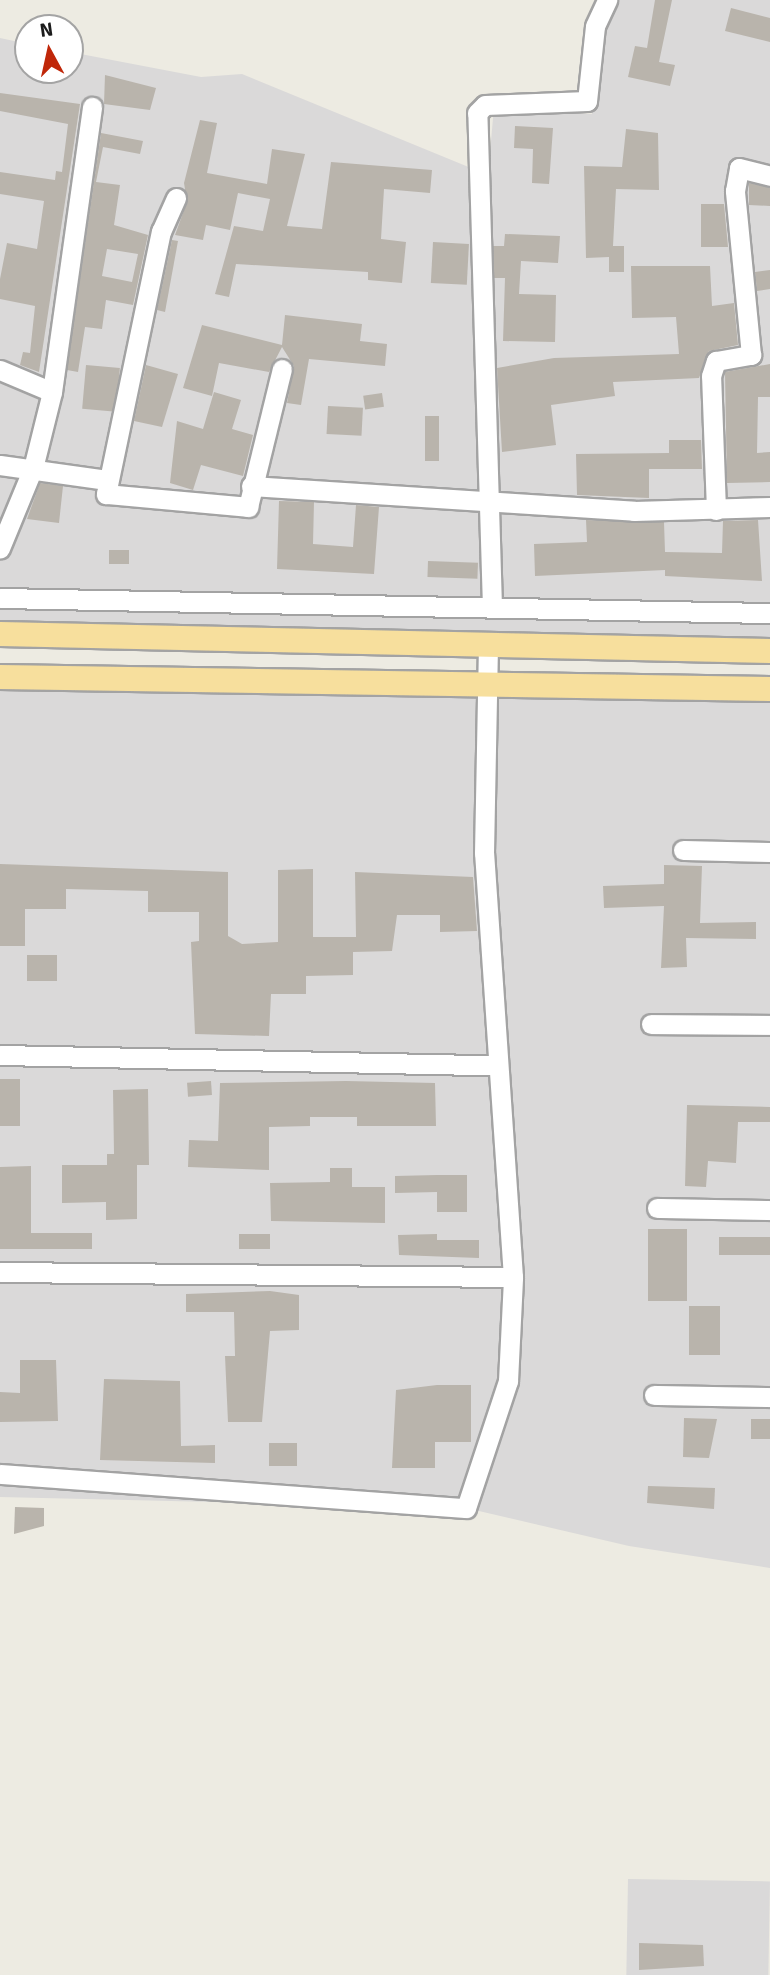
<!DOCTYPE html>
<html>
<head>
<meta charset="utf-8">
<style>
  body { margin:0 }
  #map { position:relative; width:770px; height:1975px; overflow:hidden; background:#edebe2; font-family:Signika,sans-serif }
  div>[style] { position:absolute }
  .residential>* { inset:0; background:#dad9d9; transform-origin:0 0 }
  .building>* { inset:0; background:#b9b4ac; transform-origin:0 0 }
  .roads { filter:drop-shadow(2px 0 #a3a3a3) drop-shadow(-2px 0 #a3a3a3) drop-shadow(0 2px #a3a3a3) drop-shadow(0 -2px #a3a3a3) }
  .minor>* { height:19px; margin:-9.5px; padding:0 9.5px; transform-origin:9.5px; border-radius:9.5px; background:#fff }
  .major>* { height:24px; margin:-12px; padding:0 12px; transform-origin:12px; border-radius:12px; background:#f7df9d }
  span { translate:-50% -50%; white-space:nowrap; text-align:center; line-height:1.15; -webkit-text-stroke:5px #fff; paint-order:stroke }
  .north { position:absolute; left:14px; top:14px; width:70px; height:70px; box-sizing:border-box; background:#fff; border:2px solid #a4a4a4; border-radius:50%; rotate:352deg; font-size:19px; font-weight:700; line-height:28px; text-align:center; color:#1c1c1c }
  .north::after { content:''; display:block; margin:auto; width:24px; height:32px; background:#c02709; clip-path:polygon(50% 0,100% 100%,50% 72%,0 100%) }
</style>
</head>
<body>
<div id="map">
  <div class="residential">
    <i style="clip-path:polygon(618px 0,770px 0,770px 651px,0 634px,0 38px,28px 44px,28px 70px,70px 70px,70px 52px,201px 77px,242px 74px,488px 175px,494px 107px,592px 114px,595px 49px)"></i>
    <i style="clip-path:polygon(0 677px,770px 689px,770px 1568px,629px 1546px,466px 1508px,0 1497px)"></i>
    <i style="left:628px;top:1879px;width:142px;height:96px;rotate:1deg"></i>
  </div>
  <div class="building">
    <i style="clip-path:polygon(655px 0,672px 0,659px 62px,675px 65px,670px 86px,628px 77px,635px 46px,647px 48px)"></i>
    <i style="clip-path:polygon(731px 8px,770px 18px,770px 42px,725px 31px)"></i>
    <i style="clip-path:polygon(105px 75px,156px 88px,150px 110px,104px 104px)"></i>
    <i style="clip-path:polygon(0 93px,80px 104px,39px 372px,20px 365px,23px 352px,30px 353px,35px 306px,0 299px,0 279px,7px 243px,37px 249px,44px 201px,0 194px,0 172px,55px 180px,56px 171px,62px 172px,68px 124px,0 111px)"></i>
    <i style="clip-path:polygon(200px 120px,217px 123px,207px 173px,267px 184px,272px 149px,305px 154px,287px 226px,322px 229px,331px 162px,432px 170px,430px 193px,384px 189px,381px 239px,406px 242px,402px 283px,368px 280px,368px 272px,236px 264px,229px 297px,215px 294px,234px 226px,263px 231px,270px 199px,238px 193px,230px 230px,206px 225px,203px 240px,175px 235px,187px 202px,184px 183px)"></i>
    <i style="clip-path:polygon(515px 126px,553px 128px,549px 184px,532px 183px,533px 149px,514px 148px)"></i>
    <i style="clip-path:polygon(626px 129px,658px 133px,659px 190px,616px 189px,613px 246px,624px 246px,624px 272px,609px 272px,609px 257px,586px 258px,584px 166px,622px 167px)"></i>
    <i style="clip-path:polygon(evenodd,101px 133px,143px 141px,140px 154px,103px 147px,96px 182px,120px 185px,114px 225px,148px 235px,133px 305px,106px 300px,102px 329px,85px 327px,78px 372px,67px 370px,101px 133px,107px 249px,138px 254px,132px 282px,102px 276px,107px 249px)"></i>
    <i style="clip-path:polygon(749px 183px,770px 188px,770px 206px,749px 205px)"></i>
    <i style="clip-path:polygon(701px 204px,724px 204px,728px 247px,701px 247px)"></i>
    <i style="clip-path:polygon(505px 234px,560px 236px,558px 263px,521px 261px,519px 294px,556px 295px,555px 342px,503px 341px,505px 278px,494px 278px,493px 246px,504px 246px)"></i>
    <i style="clip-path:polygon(172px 240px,178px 241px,165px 312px,157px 310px)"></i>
    <i style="left:433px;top:242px;width:36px;height:41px;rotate:3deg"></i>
    <i style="clip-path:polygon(631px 266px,710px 266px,712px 306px,734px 303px,738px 345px,709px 351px,699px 378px,613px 382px,615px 396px,551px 405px,556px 445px,502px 452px,497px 368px,554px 358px,679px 354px,676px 317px,632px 318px)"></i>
    <i style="clip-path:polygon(770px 270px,770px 289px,757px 291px,755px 272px)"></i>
    <i style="clip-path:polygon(285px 315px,362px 324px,360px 341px,387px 344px,385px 366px,309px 359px,301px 405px,287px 403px,294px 366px,282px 347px,269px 372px,219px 363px,212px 396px,183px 388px,202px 325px,282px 345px)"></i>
    <i style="clip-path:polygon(770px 364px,770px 397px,758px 397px,757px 453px,770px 452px,770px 482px,727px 483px,725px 372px)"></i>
    <i style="left:86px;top:365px;width:34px;height:44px;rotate:5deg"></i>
    <i style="clip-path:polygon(146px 365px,178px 374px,162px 427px,134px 421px)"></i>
    <i style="clip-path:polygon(214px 392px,241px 400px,232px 429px,253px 435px,243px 476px,201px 465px,193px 490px,170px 483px,177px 421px,203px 429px)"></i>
    <i style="left:382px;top:393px;width:14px;height:19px;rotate:82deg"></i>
    <i style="left:328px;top:406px;width:35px;height:28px;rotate:3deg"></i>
    <i style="left:425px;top:416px;width:14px;height:45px"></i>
    <i style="clip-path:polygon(669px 440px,701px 440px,702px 469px,649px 469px,649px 498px,577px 495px,576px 454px,669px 453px)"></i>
    <i style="clip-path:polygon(40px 483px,63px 486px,59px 523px,27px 519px)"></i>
    <i style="clip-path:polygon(279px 501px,314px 502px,313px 544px,353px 547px,356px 505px,379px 507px,374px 574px,277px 569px)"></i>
    <i style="clip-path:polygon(586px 520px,664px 522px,665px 552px,722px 553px,723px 521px,758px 520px,762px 581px,665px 576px,665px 570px,535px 576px,534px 544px,587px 542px)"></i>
    <i style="left:109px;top:550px;width:20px;height:14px"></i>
    <i style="left:428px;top:561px;width:50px;height:16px;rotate:2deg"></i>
    <i style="clip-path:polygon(0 864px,228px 872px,228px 936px,242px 944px,278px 942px,278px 870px,313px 869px,313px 937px,356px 937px,355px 872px,473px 877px,477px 931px,440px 932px,440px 915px,397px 915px,392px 951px,353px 952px,353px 975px,306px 976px,306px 994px,271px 994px,269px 1036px,195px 1034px,191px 942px,199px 941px,199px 912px,148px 912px,148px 891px,66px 889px,66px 909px,25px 909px,25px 946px,0 946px)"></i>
    <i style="clip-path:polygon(664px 865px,702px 866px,700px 923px,756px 922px,756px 939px,686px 938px,687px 967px,661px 968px,664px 906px,604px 908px,603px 886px,664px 884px)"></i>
    <i style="left:27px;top:955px;width:30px;height:26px"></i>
    <i style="left:0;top:1079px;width:20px;height:47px"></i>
    <i style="left:211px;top:1081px;width:14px;height:24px;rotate:86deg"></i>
    <i style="clip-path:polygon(346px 1081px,435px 1083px,436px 1126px,357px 1126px,357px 1117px,310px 1117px,310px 1126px,269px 1127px,269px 1170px,188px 1167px,189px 1140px,218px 1141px,220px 1083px)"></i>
    <i style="clip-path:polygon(148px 1089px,149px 1165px,137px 1165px,137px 1219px,106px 1220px,106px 1202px,62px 1203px,62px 1165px,107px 1165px,107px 1154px,114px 1154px,113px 1090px)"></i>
    <i style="clip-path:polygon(687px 1105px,770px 1107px,770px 1122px,738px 1122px,736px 1163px,708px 1161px,706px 1187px,685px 1186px)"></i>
    <i style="clip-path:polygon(31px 1166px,31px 1233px,92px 1233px,92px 1249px,0 1249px,0 1167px)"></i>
    <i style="clip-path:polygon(330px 1168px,352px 1168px,352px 1187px,385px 1187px,385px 1223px,271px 1221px,270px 1183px,330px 1182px)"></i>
    <i style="clip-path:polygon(437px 1175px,467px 1175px,467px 1212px,437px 1212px,437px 1192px,395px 1193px,395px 1176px)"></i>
    <i style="left:648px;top:1229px;width:39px;height:72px"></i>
    <i style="left:270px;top:1234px;width:15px;height:31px;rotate:90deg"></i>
    <i style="clip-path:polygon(437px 1234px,437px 1240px,479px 1240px,479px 1258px,399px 1255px,398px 1235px)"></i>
    <i style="left:719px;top:1237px;width:51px;height:18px"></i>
    <i style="clip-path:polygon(270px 1291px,299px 1295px,299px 1330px,270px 1331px,262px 1422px,228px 1422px,225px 1356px,235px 1356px,234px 1312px,186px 1312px,186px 1294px)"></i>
    <i style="left:689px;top:1306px;width:31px;height:49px"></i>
    <i style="clip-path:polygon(20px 1360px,56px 1360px,58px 1421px,0 1422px,0 1392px,20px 1393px)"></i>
    <i style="clip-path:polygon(104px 1379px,180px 1381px,181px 1446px,215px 1445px,215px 1463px,100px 1460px)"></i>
    <i style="clip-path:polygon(437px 1385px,471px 1385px,471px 1442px,435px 1442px,435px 1468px,392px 1468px,396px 1390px)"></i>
    <i style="clip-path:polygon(684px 1418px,717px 1419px,709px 1458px,683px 1457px)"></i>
    <i style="left:770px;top:1419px;width:20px;height:19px;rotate:90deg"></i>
    <i style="left:269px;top:1443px;width:28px;height:23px"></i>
    <i style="clip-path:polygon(648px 1486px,715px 1488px,714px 1509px,647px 1503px)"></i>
    <i style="clip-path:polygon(15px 1507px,44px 1508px,44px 1526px,14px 1534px)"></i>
    <i style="clip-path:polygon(639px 1943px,703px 1945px,704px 1966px,639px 1970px)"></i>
  </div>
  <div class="roads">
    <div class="minor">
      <i style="left:176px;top:198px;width:36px;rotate:114deg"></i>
      <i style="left:161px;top:231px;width:269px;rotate:101.8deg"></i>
      <i style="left:106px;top:494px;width:143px;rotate:5.2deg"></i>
      <i style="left:248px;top:507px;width:142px;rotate:-76.2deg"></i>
      <i style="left:0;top:370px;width:56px;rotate:22.9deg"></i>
      <i style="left:52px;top:392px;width:78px;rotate:104deg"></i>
      <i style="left:33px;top:468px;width:87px;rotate:112.4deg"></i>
      <i style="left:52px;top:392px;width:288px;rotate:-82deg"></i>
      <i style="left:0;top:465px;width:108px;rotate:8deg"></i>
      <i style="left:251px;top:486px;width:384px;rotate:3.7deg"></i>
      <i style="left:634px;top:511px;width:136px;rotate:-1.7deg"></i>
      <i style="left:716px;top:510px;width:134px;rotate:-92.1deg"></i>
      <i style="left:711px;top:376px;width:16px;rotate:-72deg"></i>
      <i style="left:716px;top:361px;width:36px;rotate:-10deg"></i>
      <i style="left:751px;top:355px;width:165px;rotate:-95.6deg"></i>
      <i style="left:735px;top:191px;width:23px;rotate:-80deg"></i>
      <i style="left:739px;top:168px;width:32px;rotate:14deg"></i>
      <i style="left:0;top:598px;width:770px;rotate:1.12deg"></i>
      <i style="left:492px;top:607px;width:494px;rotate:-91.7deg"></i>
      <i style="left:477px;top:113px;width:11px;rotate:-45deg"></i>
      <i style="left:485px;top:105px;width:102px;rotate:-2.2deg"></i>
      <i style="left:587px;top:101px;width:75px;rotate:-83.9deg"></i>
      <i style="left:595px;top:26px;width:29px;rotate:-65deg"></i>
      <i style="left:683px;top:850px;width:87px;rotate:1.3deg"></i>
      <i style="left:651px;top:1024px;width:119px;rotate:0.5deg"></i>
      <i style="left:0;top:1055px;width:497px;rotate:1.2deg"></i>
      <i style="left:657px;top:1208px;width:113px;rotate:1deg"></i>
      <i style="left:0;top:1272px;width:513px;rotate:0.56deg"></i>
      <i style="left:654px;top:1395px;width:116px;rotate:1deg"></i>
      <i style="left:0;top:1474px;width:467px;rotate:4.2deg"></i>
      <i style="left:466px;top:1508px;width:134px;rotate:-71.7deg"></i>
      <i style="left:508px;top:1381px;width:104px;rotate:-87.2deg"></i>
      <i style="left:513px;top:1277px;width:425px;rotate:-93.9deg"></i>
      <i style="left:484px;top:853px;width:206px;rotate:-88.9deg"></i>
    </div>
    <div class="major">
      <i style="left:0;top:634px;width:770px;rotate:1.26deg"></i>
      <i style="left:0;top:677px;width:770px;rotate:0.89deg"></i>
    </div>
  </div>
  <div class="north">N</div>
</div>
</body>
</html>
